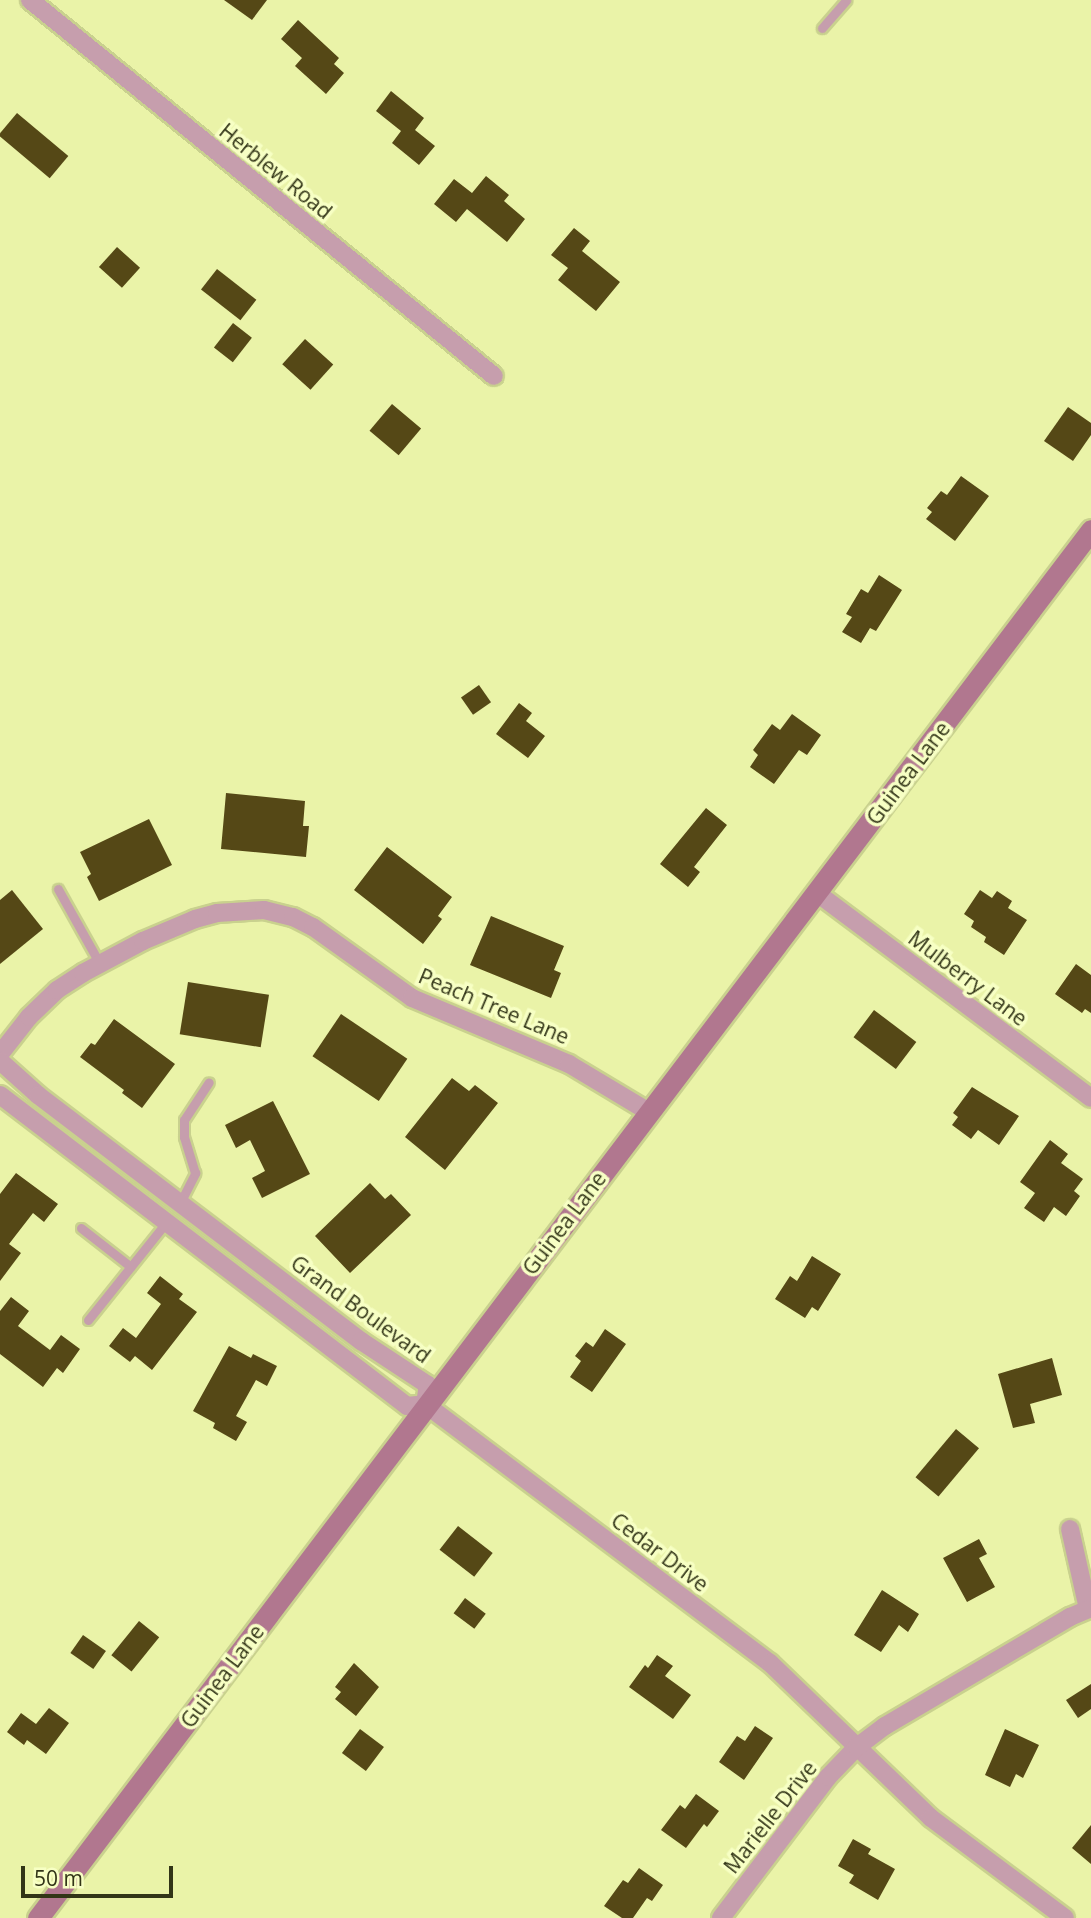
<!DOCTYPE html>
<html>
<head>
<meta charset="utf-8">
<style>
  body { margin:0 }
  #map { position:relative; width:1091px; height:1918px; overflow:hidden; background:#eaf3a8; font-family:"Open Sans",sans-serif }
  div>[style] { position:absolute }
  .building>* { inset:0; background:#554816; transform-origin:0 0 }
  .roads { filter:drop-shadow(2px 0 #c9d18e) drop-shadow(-2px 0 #c9d18e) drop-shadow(0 2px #c9d18e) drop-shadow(0 -2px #c9d18e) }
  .lane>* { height:9px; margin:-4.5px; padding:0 4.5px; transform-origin:4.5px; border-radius:4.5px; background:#c69ead }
  .street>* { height:18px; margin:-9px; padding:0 9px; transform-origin:9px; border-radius:9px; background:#c69ead }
  .secondary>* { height:21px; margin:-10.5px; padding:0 10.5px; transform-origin:10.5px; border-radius:10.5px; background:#b1778f }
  span { translate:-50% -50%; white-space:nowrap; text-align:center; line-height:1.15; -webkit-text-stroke:7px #f7ffc4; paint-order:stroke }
  .street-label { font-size:21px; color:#323517 }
  .scale { position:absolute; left:21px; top:1866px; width:152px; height:32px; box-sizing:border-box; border:4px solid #323517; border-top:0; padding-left:9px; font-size:21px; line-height:24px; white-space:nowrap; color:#323517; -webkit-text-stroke:5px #f7ffc4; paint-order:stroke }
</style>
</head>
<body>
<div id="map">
  <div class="building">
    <i style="clip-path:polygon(224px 0,267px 0,252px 20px)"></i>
    <i style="clip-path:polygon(298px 20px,339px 58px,334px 64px,344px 73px,326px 94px,295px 66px,302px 58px,281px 39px)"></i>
    <i style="clip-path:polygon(391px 91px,424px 118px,415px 130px,435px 146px,419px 165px,392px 143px,401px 131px,376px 111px)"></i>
    <i style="left:17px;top:113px;width:67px;height:29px;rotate:40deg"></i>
    <i style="clip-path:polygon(486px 176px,509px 195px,504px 201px,525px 219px,507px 242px,467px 209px,456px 222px,434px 204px,454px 179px,472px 193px)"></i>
    <i style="clip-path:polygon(574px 228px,590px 241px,582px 251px,620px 282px,596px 311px,558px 280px,568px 268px,551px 255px)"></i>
    <i style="left:117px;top:247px;width:31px;height:27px;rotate:42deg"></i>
    <i style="left:217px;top:269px;width:50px;height:26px;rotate:38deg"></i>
    <i style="left:233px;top:323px;width:24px;height:31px;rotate:38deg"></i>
    <i style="left:305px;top:339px;width:38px;height:34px;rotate:42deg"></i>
    <i style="left:392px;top:404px;width:38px;height:35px;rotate:40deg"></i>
    <i style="clip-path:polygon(1068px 407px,1091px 423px,1091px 435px,1073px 461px,1044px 441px)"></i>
    <i style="clip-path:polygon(961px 476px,989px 496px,955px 541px,926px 519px,932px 512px,927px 508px,941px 491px,947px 495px)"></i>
    <i style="clip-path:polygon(879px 575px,902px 590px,876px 631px,870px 628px,861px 643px,842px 632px,852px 617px,846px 614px,861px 589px,868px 593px)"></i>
    <i style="left:479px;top:685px;width:21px;height:22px;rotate:55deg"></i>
    <i style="clip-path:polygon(519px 703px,532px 713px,526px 721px,545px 736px,528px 758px,496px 734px)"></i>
    <i style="clip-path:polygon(792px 714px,821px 735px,807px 755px,799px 750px,774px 784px,750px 767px,758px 755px,753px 750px,772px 724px,780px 730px)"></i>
    <i style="clip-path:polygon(226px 793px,305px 801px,303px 826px,309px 826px,306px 857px,221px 849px)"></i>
    <i style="clip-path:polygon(706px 808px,727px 825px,694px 867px,700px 872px,688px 887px,660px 864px)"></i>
    <i style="clip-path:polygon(149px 819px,172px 865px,99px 901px,87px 877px,91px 874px,80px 852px)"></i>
    <i style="clip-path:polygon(387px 847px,452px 897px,438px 916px,442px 919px,423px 944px,354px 890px)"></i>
    <i style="clip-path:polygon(12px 890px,43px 929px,0 964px,0 900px)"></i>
    <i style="clip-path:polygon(980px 890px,992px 898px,997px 891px,1012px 901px,1008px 908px,1027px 920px,1004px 955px,984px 942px,986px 937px,971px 927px,974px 921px,964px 914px)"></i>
    <i style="clip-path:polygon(491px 916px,564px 946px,554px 970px,561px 973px,551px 998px,470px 965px)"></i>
    <i style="clip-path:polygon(1076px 964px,1091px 975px,1091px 1013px,1085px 1009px,1082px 1013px,1055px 994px)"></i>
    <i style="left:188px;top:982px;width:82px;height:53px;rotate:9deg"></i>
    <i style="left:874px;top:1010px;width:53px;height:34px;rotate:37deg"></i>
    <i style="left:341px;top:1014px;width:80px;height:51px;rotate:34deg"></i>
    <i style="clip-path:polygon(114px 1019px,175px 1064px,142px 1108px,122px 1093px,124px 1090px,80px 1057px,91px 1043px,95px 1045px)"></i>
    <i style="clip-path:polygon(452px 1078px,469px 1091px,475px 1085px,498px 1103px,445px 1170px,405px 1137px)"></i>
    <i style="clip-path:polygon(972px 1087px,1019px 1116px,999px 1145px,978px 1130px,971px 1139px,952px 1125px,958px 1117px,953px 1113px)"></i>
    <i style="clip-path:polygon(273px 1101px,310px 1174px,262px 1198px,252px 1178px,265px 1171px,250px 1140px,236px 1148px,225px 1125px)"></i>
    <i style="clip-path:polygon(1050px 1140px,1068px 1154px,1061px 1163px,1083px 1179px,1074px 1191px,1080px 1196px,1066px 1216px,1054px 1207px,1044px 1222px,1024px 1208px,1035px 1193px,1020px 1182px)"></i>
    <i style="clip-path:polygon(16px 1173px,58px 1204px,44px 1222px,33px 1213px,9px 1244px,21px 1253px,0 1281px,0 1194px)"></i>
    <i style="clip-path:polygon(370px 1183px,385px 1199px,391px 1194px,411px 1215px,350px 1273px,315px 1236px)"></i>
    <i style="clip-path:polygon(812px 1256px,841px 1274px,818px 1311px,812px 1307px,805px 1318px,775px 1299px,790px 1276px,797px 1281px)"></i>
    <i style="clip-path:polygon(160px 1276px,183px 1294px,179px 1299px,197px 1312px,152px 1370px,135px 1356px,130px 1362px,109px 1346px,123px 1328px,136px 1338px,161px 1304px,147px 1293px)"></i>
    <i style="clip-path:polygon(11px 1297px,29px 1311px,18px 1326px,50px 1350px,61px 1335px,80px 1349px,63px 1373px,57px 1368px,43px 1387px,0 1354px,0 1311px)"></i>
    <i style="clip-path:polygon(605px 1329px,626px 1344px,592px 1392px,570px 1377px,581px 1361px,575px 1356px,586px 1342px,593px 1347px)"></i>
    <i style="clip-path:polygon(229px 1346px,251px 1358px,253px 1354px,277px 1366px,267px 1386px,256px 1380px,236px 1416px,247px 1422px,236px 1441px,213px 1428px,215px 1423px,193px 1411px)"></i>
    <i style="clip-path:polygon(1052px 1358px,1062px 1395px,1030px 1404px,1035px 1423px,1013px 1428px,998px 1374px)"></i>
    <i style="left:956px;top:1429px;width:30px;height:63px;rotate:40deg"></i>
    <i style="left:458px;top:1526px;width:44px;height:30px;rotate:38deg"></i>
    <i style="clip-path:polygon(979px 1539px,987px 1554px,979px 1558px,995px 1587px,967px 1602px,943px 1558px)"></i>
    <i style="clip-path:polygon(882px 1590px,919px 1614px,908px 1632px,899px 1625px,881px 1652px,854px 1635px)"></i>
    <i style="left:465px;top:1598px;width:26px;height:19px;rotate:37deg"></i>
    <i style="left:139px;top:1621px;width:26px;height:44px;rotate:39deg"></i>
    <i style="left:83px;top:1635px;width:28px;height:22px;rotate:35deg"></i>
    <i style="clip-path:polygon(657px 1655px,673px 1666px,665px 1676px,691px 1695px,673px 1719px,629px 1687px,645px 1665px,648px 1668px)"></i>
    <i style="clip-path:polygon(354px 1663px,379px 1687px,356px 1716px,335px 1699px,341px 1692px,335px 1687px)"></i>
    <i style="clip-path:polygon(1091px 1684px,1091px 1709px,1078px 1718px,1066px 1700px)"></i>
    <i style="clip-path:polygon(49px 1708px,69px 1723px,46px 1754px,27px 1740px,24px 1745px,7px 1732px,21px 1713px,36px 1724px)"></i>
    <i style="clip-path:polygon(755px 1726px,773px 1738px,744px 1780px,719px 1762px,737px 1736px,745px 1741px)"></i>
    <i style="left:360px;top:1729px;width:30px;height:30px;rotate:37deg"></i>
    <i style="clip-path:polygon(1005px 1729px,1039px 1745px,1023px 1778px,1016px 1774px,1010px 1787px,985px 1775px)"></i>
    <i style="clip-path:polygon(696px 1794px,719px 1811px,707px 1827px,704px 1824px,686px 1848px,661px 1830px,680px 1805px,685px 1809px)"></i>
    <i style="clip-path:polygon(1091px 1825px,1091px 1864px,1072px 1848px)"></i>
    <i style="clip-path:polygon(853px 1839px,871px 1849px,868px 1854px,895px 1869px,878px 1900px,849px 1883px,854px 1875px,838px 1866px)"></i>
    <i style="clip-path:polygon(639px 1868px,663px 1885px,652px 1901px,647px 1898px,633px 1918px,622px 1918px,604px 1906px,623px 1880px,628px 1883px)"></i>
  </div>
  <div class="roads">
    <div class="lane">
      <i style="left:822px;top:28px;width:37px;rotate:-49deg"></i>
      <i style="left:58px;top:889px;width:86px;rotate:60.8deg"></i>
      <i style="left:180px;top:1203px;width:34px;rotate:-63deg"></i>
      <i style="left:195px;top:1173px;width:38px;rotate:-107deg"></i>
      <i style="left:184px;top:1137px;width:17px;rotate:-90deg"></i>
      <i style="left:184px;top:1120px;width:45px;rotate:-56.7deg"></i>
      <i style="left:81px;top:1228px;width:63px;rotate:38deg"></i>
      <i style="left:88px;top:1320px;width:123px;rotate:-51.3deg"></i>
    </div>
    <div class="street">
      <i style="left:30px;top:0;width:597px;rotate:39.02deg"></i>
      <i style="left:817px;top:893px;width:342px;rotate:36.8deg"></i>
      <i style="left:0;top:1054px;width:47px;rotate:-51.9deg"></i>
      <i style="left:29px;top:1017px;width:39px;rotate:-44deg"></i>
      <i style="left:57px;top:990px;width:31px;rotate:-33deg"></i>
      <i style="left:83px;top:973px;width:68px;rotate:-28.1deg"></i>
      <i style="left:143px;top:941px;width:56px;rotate:-22.9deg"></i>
      <i style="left:195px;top:919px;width:23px;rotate:-15deg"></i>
      <i style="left:217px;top:913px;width:47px;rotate:-3.7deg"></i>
      <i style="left:264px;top:910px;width:30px;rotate:14deg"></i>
      <i style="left:293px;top:917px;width:22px;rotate:27deg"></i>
      <i style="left:313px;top:927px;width:122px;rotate:35.6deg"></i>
      <i style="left:412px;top:998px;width:170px;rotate:22.8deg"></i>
      <i style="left:569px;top:1064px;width:93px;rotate:31deg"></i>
      <i style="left:0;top:1061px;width:51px;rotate:41.8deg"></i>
      <i style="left:38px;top:1095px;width:406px;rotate:37.3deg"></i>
      <i style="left:361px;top:1341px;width:80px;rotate:33.3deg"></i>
      <i style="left:428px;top:1385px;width:19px;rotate:99deg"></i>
      <i style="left:0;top:1095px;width:512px;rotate:37.38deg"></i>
      <i style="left:407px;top:1406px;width:18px;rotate:-6deg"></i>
      <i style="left:425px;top:1404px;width:431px;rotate:36.9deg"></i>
      <i style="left:770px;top:1663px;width:223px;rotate:43.9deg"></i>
      <i style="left:931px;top:1818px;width:167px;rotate:36.7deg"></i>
      <i style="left:1070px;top:1529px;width:82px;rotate:77.3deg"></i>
      <i style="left:721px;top:1918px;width:177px;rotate:-52.8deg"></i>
      <i style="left:828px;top:1777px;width:42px;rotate:-46deg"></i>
      <i style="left:857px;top:1747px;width:35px;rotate:-37deg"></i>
      <i style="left:885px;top:1726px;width:215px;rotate:-30.5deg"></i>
      <i style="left:1070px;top:1617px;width:23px;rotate:-23deg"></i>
    </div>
    <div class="secondary">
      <i style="left:38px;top:1918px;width:1742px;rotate:-52.81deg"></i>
    </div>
  </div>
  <div class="street-label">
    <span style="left:276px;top:171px;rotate:39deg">Herblew Road</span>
    <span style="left:908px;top:773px;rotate:-53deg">Guinea Lane</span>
    <span style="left:968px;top:978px;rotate:37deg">Mulberry Lane</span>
    <span style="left:494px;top:1006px;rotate:23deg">Peach Tree Lane</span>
    <span style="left:564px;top:1223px;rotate:-53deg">Guinea Lane</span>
    <span style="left:361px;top:1309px;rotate:36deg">Grand Boulevard</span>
    <span style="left:660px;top:1552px;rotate:37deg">Cedar Drive</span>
    <span style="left:222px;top:1676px;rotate:-53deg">Guinea Lane</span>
    <span style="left:770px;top:1817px;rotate:-52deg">Marielle Drive</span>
  </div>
  <div class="scale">50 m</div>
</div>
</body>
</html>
